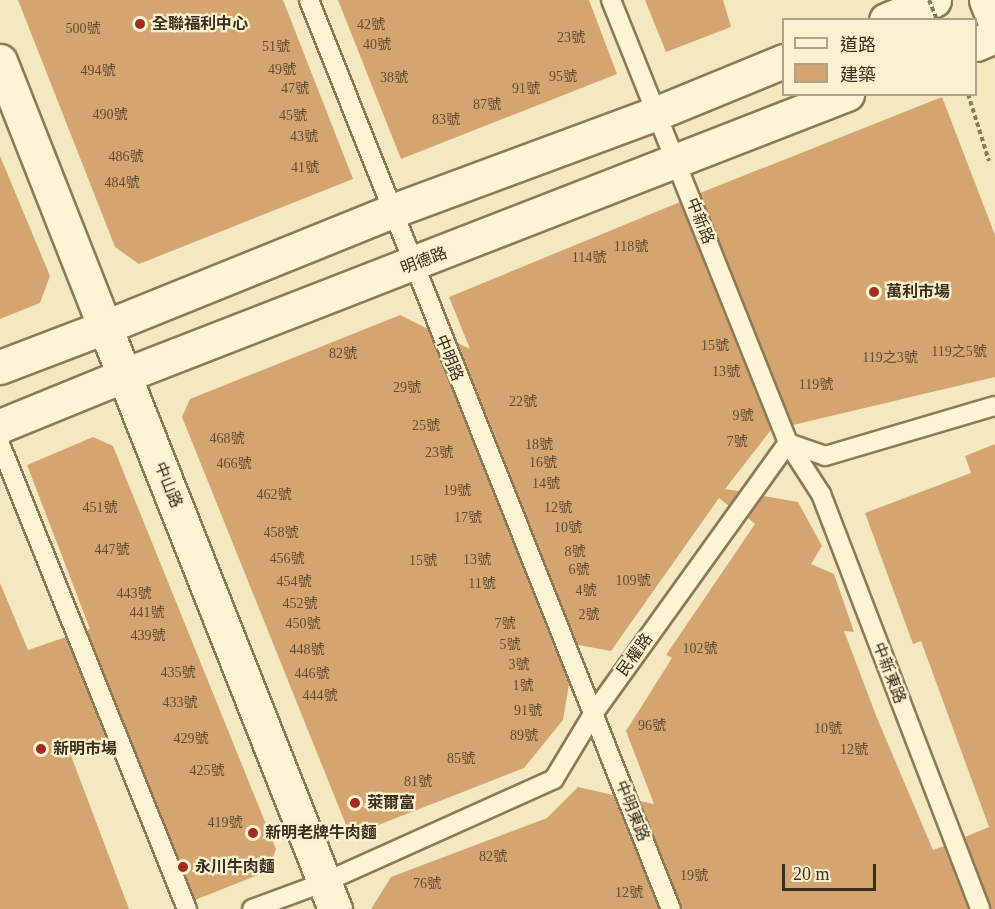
<!DOCTYPE html>
<html>
<head>
<meta charset="utf-8">
<style>
  body { margin:0 }
  #map { position:relative; width:995px; height:909px; overflow:hidden; background:#f3e8c0; font-family:"Times New Roman","Noto Sans TC",serif }
  div>[style] { position:absolute }
  .building>* { inset:0; background:#d5a571 }
  .path>* { height:4px; margin-top:-2px; transform-origin:0; background:repeating-linear-gradient(90deg,#8e7955 0 4.5px,transparent 0 7.5px) }
  .roads { filter:drop-shadow(2px 0 #8e7955) drop-shadow(-2px 0 #8e7955) drop-shadow(0 2px #8e7955) drop-shadow(0 -2px #8e7955) }
  .service>* { height:18px; margin:-9px; padding:0 9px; transform-origin:9px; border-radius:9px; background:#fcf4d4 }
  .minor>* { height:33px; margin:-16.5px; padding:0 16.5px; transform-origin:16.5px; border-radius:16.5px; background:#fcf4d4 }
  .secondary>* { height:33px; margin:-16.5px; padding:0 16.5px; transform-origin:16.5px; border-radius:16.5px; background:#fcf4d4 }
  .path-bridge>* { height:4px; margin-top:-2px; transform-origin:0; background:repeating-linear-gradient(90deg,#8e7955 0 4.5px,transparent 0 7.5px) }
  .dots>* { width:16px; height:16px; translate:-50% -50%; box-sizing:border-box; border:3px solid #f9f1d0; border-radius:50% }
  span { translate:-50% -50%; white-space:nowrap; text-align:center; line-height:1.15; -webkit-text-stroke:4.5px #f9f1d0; paint-order:stroke }
  .number-label { font-size:14px; color:#624c31 }
  .number-label span { -webkit-text-stroke-width:0 }
  .poi-label { font-size:16px; color:#3c2e1c; font-weight:700 }
  .left { translate:0 -50%; text-align:left }
  .street-label { font-size:16px; color:#3c2e1c }
  .legend { position:absolute; left:782px; top:18px; width:195px; height:78px; box-sizing:border-box; background:#f9f1d0; border:2px solid #ada388; margin:0; padding:8px 10px; list-style:none; font-size:18px; color:#3c2e1c }
  .legend li { display:flex; align-items:center; gap:12px; height:30px }
  .legend b { width:30px; border:2px solid #ada388 }
  .scale { position:absolute; left:782px; top:864px; width:94px; height:27px; box-sizing:border-box; border:3px solid #3c2e1c; border-top:0; padding-left:8px; font-size:18px; line-height:21px; white-space:nowrap; color:#3c2e1c; -webkit-text-stroke:4px #f9f1d0; paint-order:stroke }
</style>
</head>
<body>
<div id="map">
  <div class="building">
    <i style="clip-path:polygon(18px 0,283px 0,353px 179px,139px 264px,115px 247px)"></i>
    <i style="clip-path:polygon(338px 0,589px 0,617px 74px,401px 159px)"></i>
    <i style="clip-path:polygon(645px 0,723px 0,731px 27px,666px 52px)"></i>
    <i style="clip-path:polygon(942px 97px,995px 235px,995px 377px,793px 425px,700px 193px)"></i>
    <i style="clip-path:polygon(0 156px,50px 276px,40px 303px,0 319px)"></i>
    <i style="clip-path:polygon(680px 202px,771px 430px,725px 489px,739px 491px,729px 506px,719px 498px,611px 651px,578px 645px,458px 343px,470px 349px,449px 297px)"></i>
    <i style="clip-path:polygon(400px 315px,428px 329px,569px 684px,563px 720px,524px 768px,368px 829px,346px 825px,182px 417px,190px 399px)"></i>
    <i style="clip-path:polygon(93px 437px,113px 446px,276px 849px,268px 871px,195px 900px,87px 630px,90px 629px,27px 465px)"></i>
    <i style="clip-path:polygon(995px 444px,995px 909px,991px 909px,965px 837px,989px 827px,921px 641px,913px 644px,865px 513px,971px 473px,965px 456px)"></i>
    <i style="clip-path:polygon(764px 496px,798px 502px,822px 546px,811px 564px,834px 574px,854px 632px,844px 631px,877px 718px,933px 850px,944px 846px,968px 909px,682px 909px,640px 801px,654px 804px,626px 731px,672px 658px,666px 655px,755px 524px,748px 518px)"></i>
    <i style="clip-path:polygon(0 583px,28px 650px,66px 637px,106px 738px,70px 753px,129px 909px,0 909px)"></i>
    <i style="clip-path:polygon(578px 787px,613px 795px,659px 909px,371px 909px,391px 877px,547px 818px)"></i>
  </div>
  <div class="path">
    <i style="left:968px;top:94px;width:70px;rotate:72.6deg"></i>
  </div>
  <div class="roads">
    <div class="service">
      <i style="left:309px;top:0;width:978px;rotate:68.29deg"></i>
      <i style="left:611px;top:0;width:477px;rotate:68.2deg"></i>
      <i style="left:788px;top:443px;width:61px;rotate:57.1deg"></i>
      <i style="left:821px;top:494px;width:444px;rotate:69deg"></i>
      <i style="left:0;top:444px;width:501px;rotate:68.09deg"></i>
      <i style="left:252px;top:909px;width:78px;rotate:-20.3deg"></i>
      <i style="left:325px;top:882px;width:251px;rotate:-24.2deg"></i>
      <i style="left:554px;top:779px;width:76px;rotate:-59deg"></i>
      <i style="left:593px;top:714px;width:334px;rotate:-54.3deg"></i>
      <i style="left:788px;top:443px;width:39px;rotate:19deg"></i>
      <i style="left:825px;top:456px;width:177px;rotate:-16.4deg"></i>
    </div>
    <div class="minor">
      <i style="left:986px;top:0;width:24px;rotate:68deg"></i>
      <i style="left:886px;top:20px;width:52px;rotate:-22.6deg"></i>
      <i style="left:976px;top:44px;width:21px;rotate:-23deg"></i>
      <i style="left:0;top:61px;width:286px;rotate:68.5deg"></i>
      <i style="left:105px;top:327px;width:310px;rotate:-22deg"></i>
      <i style="left:392px;top:211px;width:283px;rotate:-20.3deg"></i>
      <i style="left:657px;top:113px;width:137px;rotate:-22.3deg"></i>
      <i style="left:125px;top:375px;width:775px;rotate:-21.27deg"></i>
    </div>
    <div class="secondary">
      <i style="left:0;top:367px;width:112px;rotate:-20.9deg"></i>
      <i style="left:105px;top:327px;width:626px;rotate:68.44deg"></i>
      <i style="left:0;top:426px;width:135px;rotate:-22.2deg"></i>
    </div>
  </div>
  <div class="path-bridge">
    <i style="left:929px;top:0;width:22px;rotate:68deg"></i>
  </div>
  <div class="dots">
    <i style="left:140px;top:24px;background:#a32b1f"></i>
    <i style="left:874px;top:292px;background:#a32b1f"></i>
    <i style="left:41px;top:749px;background:#a32b1f"></i>
    <i style="left:355px;top:803px;background:#a32b1f"></i>
    <i style="left:253px;top:833px;background:#a32b1f"></i>
    <i style="left:183px;top:867px;background:#a32b1f"></i>
  </div>
  <div class="number-label">
    <span style="left:371px;top:25px">42號</span>
    <span style="left:83px;top:29px">500號</span>
    <span style="left:571px;top:38px">23號</span>
    <span style="left:377px;top:45px">40號</span>
    <span style="left:276px;top:47px">51號</span>
    <span style="left:282px;top:70px">49號</span>
    <span style="left:98px;top:71px">494號</span>
    <span style="left:563px;top:77px">95號</span>
    <span style="left:394px;top:78px">38號</span>
    <span style="left:295px;top:89px">47號</span>
    <span style="left:526px;top:89px">91號</span>
    <span style="left:487px;top:105px">87號</span>
    <span style="left:110px;top:115px">490號</span>
    <span style="left:293px;top:116px">45號</span>
    <span style="left:446px;top:120px">83號</span>
    <span style="left:304px;top:137px">43號</span>
    <span style="left:126px;top:157px">486號</span>
    <span style="left:305px;top:168px">41號</span>
    <span style="left:122px;top:183px">484號</span>
    <span style="left:631px;top:247px">118號</span>
    <span style="left:589px;top:258px">114號</span>
    <span style="left:715px;top:346px">15號</span>
    <span style="left:959px;top:352px">119之5號</span>
    <span style="left:343px;top:354px">82號</span>
    <span style="left:890px;top:358px">119之3號</span>
    <span style="left:726px;top:372px">13號</span>
    <span style="left:816px;top:385px">119號</span>
    <span style="left:407px;top:388px">29號</span>
    <span style="left:523px;top:402px">22號</span>
    <span style="left:743px;top:416px">9號</span>
    <span style="left:426px;top:426px">25號</span>
    <span style="left:227px;top:439px">468號</span>
    <span style="left:737px;top:442px">7號</span>
    <span style="left:539px;top:445px">18號</span>
    <span style="left:439px;top:453px">23號</span>
    <span style="left:543px;top:463px">16號</span>
    <span style="left:234px;top:464px">466號</span>
    <span style="left:546px;top:484px">14號</span>
    <span style="left:457px;top:491px">19號</span>
    <span style="left:274px;top:495px">462號</span>
    <span style="left:100px;top:508px">451號</span>
    <span style="left:558px;top:508px">12號</span>
    <span style="left:468px;top:518px">17號</span>
    <span style="left:568px;top:528px">10號</span>
    <span style="left:281px;top:533px">458號</span>
    <span style="left:112px;top:550px">447號</span>
    <span style="left:575px;top:552px">8號</span>
    <span style="left:287px;top:559px">456號</span>
    <span style="left:477px;top:560px">13號</span>
    <span style="left:423px;top:561px">15號</span>
    <span style="left:579px;top:570px">6號</span>
    <span style="left:633px;top:581px">109號</span>
    <span style="left:294px;top:582px">454號</span>
    <span style="left:482px;top:584px">11號</span>
    <span style="left:586px;top:591px">4號</span>
    <span style="left:134px;top:594px">443號</span>
    <span style="left:300px;top:604px">452號</span>
    <span style="left:147px;top:613px">441號</span>
    <span style="left:589px;top:615px">2號</span>
    <span style="left:303px;top:624px">450號</span>
    <span style="left:505px;top:624px">7號</span>
    <span style="left:148px;top:636px">439號</span>
    <span style="left:510px;top:645px">5號</span>
    <span style="left:700px;top:649px">102號</span>
    <span style="left:307px;top:650px">448號</span>
    <span style="left:519px;top:665px">3號</span>
    <span style="left:178px;top:673px">435號</span>
    <span style="left:312px;top:674px">446號</span>
    <span style="left:523px;top:686px">1號</span>
    <span style="left:320px;top:696px">444號</span>
    <span style="left:180px;top:703px">433號</span>
    <span style="left:528px;top:711px">91號</span>
    <span style="left:652px;top:726px">96號</span>
    <span style="left:828px;top:729px">10號</span>
    <span style="left:524px;top:736px">89號</span>
    <span style="left:191px;top:739px">429號</span>
    <span style="left:854px;top:750px">12號</span>
    <span style="left:461px;top:759px">85號</span>
    <span style="left:207px;top:771px">425號</span>
    <span style="left:418px;top:782px">81號</span>
    <span style="left:225px;top:823px">419號</span>
    <span style="left:493px;top:857px">82號</span>
    <span style="left:694px;top:876px">19號</span>
    <span style="left:427px;top:884px">76號</span>
    <span style="left:629px;top:893px">12號</span>
  </div>
  <div class="poi-label">
    <span class="left" style="left:152px;top:24px">全聯福利中心</span>
    <span class="left" style="left:886px;top:292px">萬利市場</span>
    <span class="left" style="left:53px;top:749px">新明市場</span>
    <span class="left" style="left:367px;top:803px">萊爾富</span>
    <span class="left" style="left:265px;top:833px">新明老牌牛肉麵</span>
    <span class="left" style="left:195px;top:867px">永川牛肉麵</span>
  </div>
  <div class="street-label">
    <span style="left:700px;top:221px;rotate:68deg">中新路</span>
    <span style="left:424px;top:261px;rotate:-21deg">明德路</span>
    <span style="left:449px;top:358px;rotate:68deg">中明路</span>
    <span style="left:168px;top:485px;rotate:68deg">中山路</span>
    <span style="left:635px;top:655px;rotate:-54deg">民權路</span>
    <span style="left:889px;top:673px;rotate:69deg">中新東路</span>
    <span style="left:632px;top:811px;rotate:68deg">中明東路</span>
  </div>
  <ul class="legend">
  <li><b style="height:8px;background:#fcf4d4"></b>道路</li>
  <li><b style="height:16px;background:#d5a571"></b>建築</li>
  </ul>
  <div class="scale">20 m</div>
</div>
</body>
</html>
